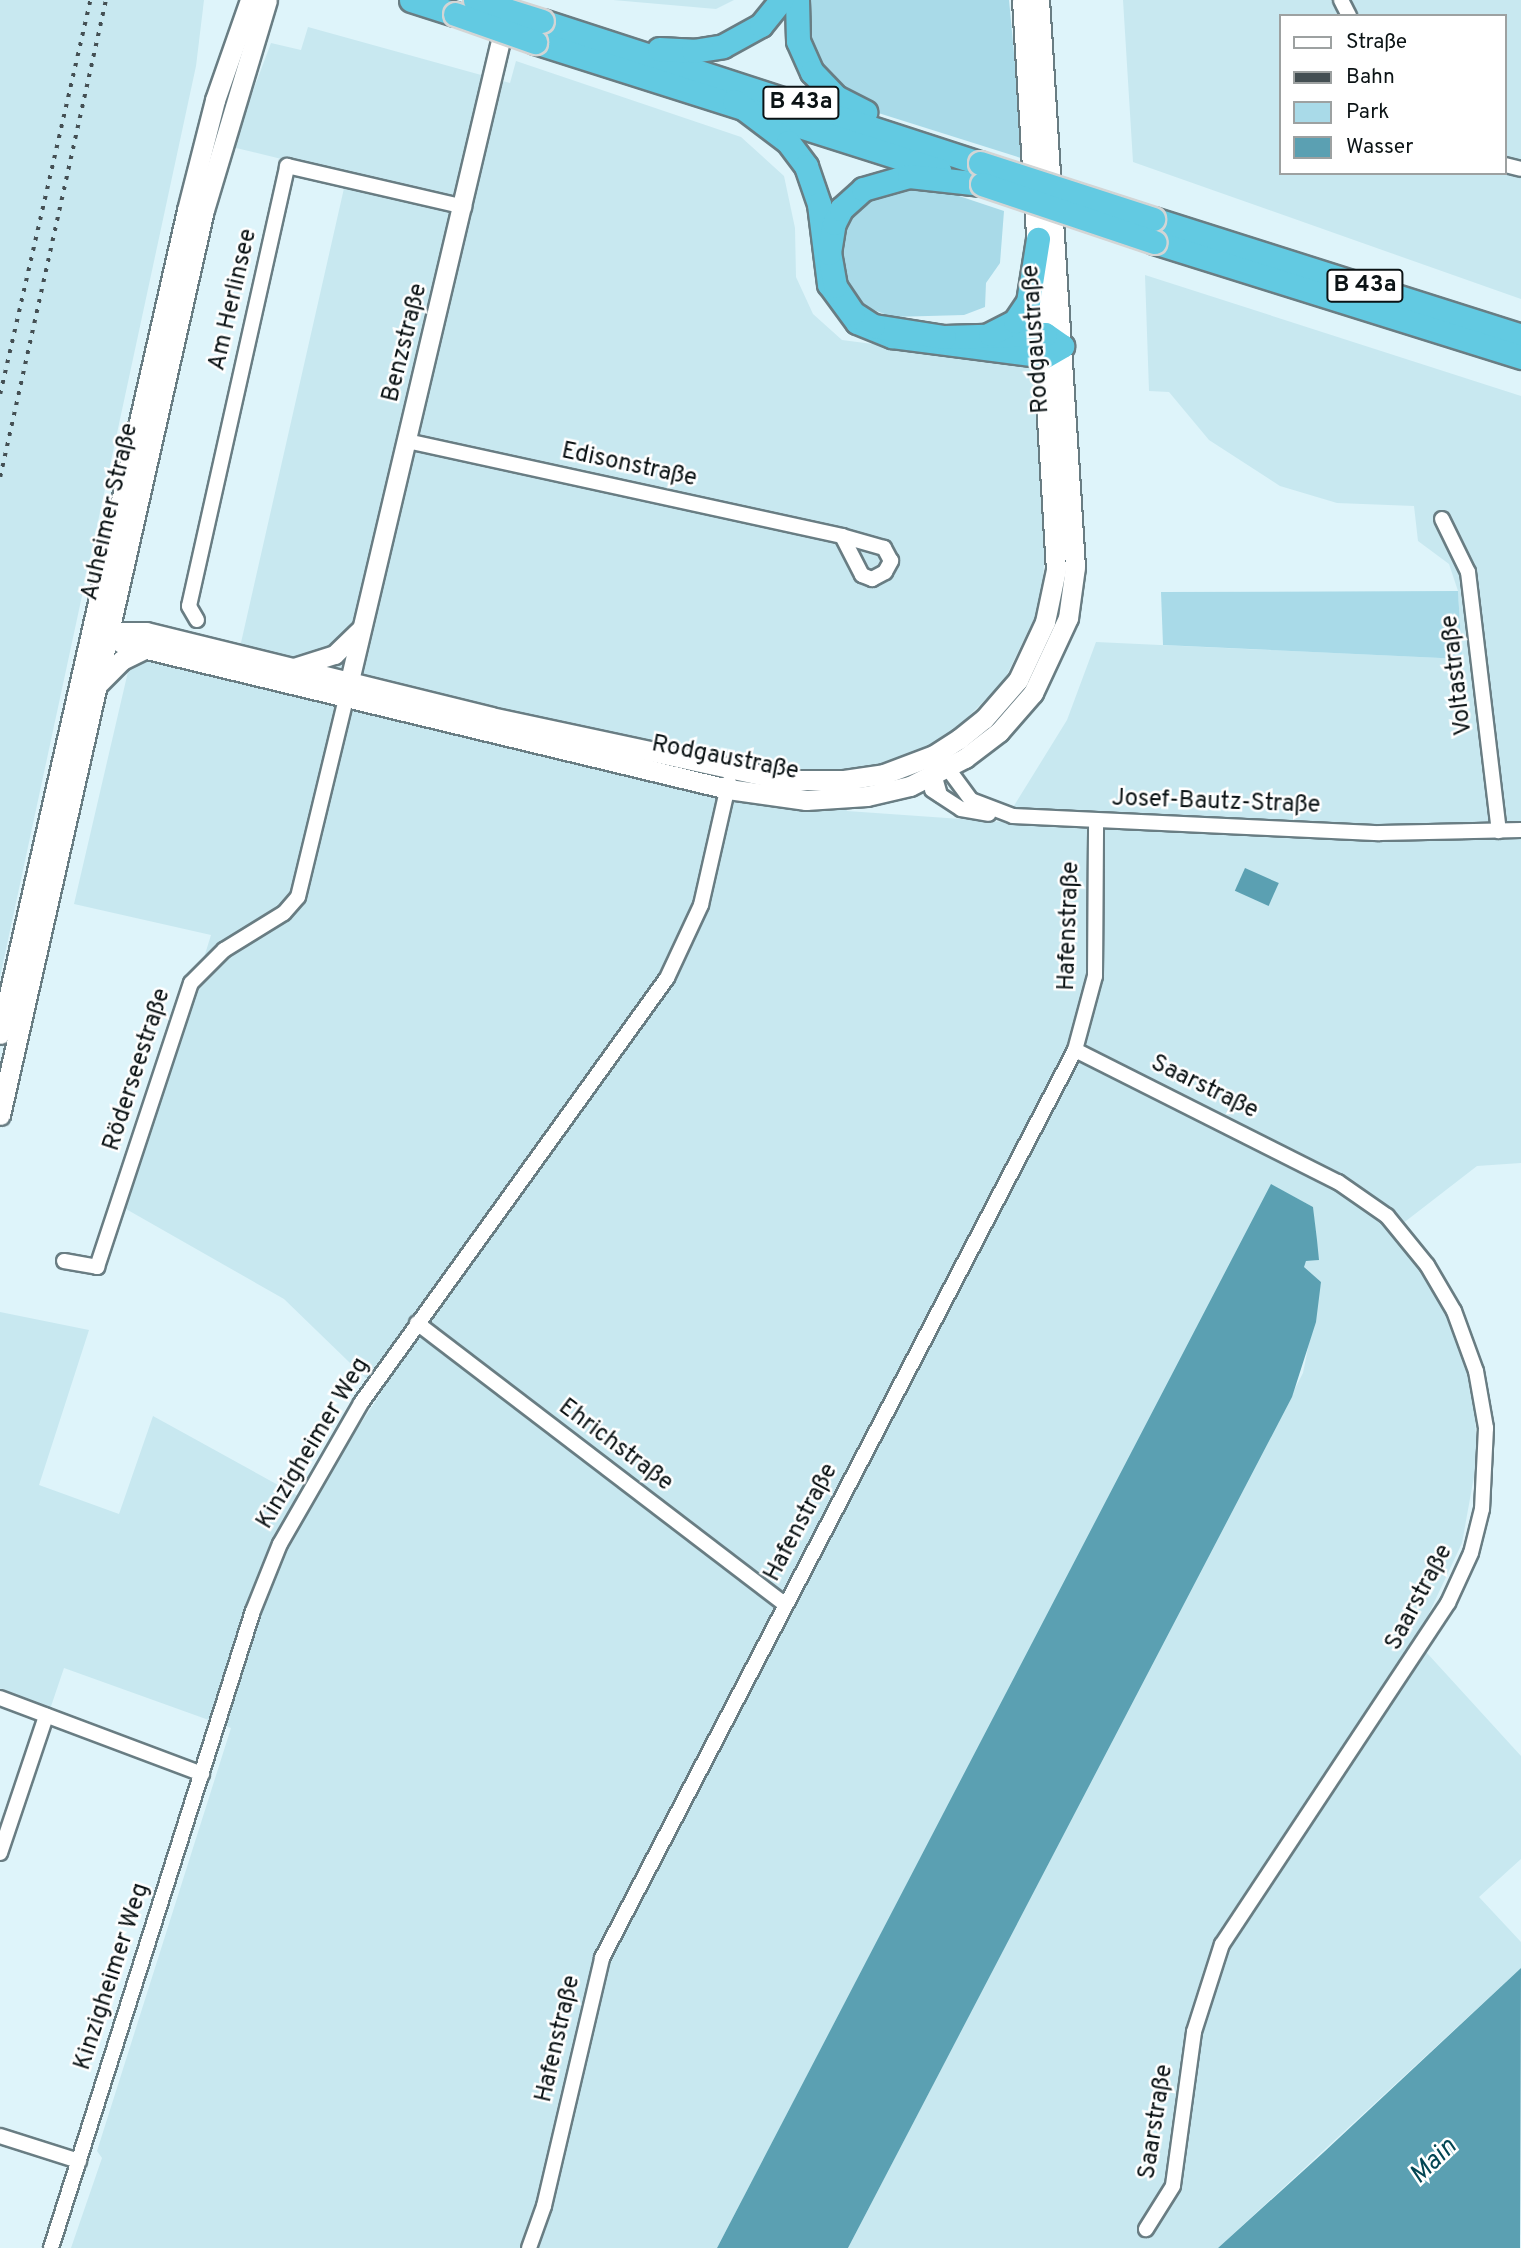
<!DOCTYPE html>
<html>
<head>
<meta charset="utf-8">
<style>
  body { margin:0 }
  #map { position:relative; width:1521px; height:2248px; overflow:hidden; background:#def4fa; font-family:Overpass,sans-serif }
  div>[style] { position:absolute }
  .built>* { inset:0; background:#c8e8f0 }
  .green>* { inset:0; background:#a9dae8 }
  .water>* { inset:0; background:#5ba0b2; transform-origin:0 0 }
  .roads { filter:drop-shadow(2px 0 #697d83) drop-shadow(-2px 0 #697d83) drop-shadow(0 2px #697d83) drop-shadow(0 -2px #697d83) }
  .minor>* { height:14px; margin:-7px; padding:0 7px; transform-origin:7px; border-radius:7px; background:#fff }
  .tertiary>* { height:18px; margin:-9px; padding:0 9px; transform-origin:9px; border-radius:9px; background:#fff }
  .secondary>* { height:19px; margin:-9.5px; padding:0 9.5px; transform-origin:9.5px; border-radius:9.5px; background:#fff }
  .trunk>* { height:23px; margin:-11.5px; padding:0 11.5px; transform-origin:11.5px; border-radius:11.5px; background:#62cae2 }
  .rail>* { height:3.5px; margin-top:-1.75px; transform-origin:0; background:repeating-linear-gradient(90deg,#444f53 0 3.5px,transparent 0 10.5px) }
  .bridges { filter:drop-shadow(2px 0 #d3d5d5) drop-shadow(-2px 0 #d3d5d5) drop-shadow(0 2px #d3d5d5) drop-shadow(0 -2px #d3d5d5) }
  .trunk-bridge>* { height:23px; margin:-11.5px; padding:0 11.5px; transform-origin:11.5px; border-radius:11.5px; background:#62cae2 }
  span { translate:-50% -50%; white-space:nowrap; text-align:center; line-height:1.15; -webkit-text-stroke:5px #fff; paint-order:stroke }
  .shield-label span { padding:2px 5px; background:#fff; border:2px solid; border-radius:5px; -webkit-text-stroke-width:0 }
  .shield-label { font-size:23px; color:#0b1315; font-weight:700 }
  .street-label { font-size:24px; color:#0b1315 }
  .water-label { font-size:26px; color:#024552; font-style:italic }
  .legend { position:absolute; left:1279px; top:14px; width:228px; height:161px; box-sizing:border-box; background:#fff; border:2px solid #9da1a1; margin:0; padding:9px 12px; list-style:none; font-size:21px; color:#0b1315 }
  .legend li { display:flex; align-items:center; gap:14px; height:35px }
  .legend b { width:35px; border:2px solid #9da1a1 }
</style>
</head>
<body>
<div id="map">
  <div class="built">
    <i style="clip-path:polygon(0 0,204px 0,196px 66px,0 977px)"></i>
    <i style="clip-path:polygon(613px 0,734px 0,716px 9px)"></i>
    <i style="clip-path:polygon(evenodd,1123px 0,1521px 0,1521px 299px,1133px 162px,1123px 0,1281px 16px,1505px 16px,1505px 173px,1281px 173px,1281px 16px)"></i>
    <i style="clip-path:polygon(308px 27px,510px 83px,516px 61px,741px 137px,784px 176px,795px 228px,796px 277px,813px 314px,842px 340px,1034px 365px,1048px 511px,1041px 604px,1004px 681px,950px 735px,886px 766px,827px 775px,847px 811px,1004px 822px,1067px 720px,1096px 642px,1462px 659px,1458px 591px,1449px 564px,1418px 541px,1414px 506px,1337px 503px,1280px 486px,1209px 440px,1169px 392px,1149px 391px,1145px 275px,1521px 396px,1521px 1163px,1477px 1166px,1393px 1231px,1436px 1290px,1474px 1390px,1477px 1460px,1462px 1543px,1416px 1641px,1521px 1756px,1521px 1859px,1479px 1897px,1521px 1942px,1521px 1968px,1218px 2248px,848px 2248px,1303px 1373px,1321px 1282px,1303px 1267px,1306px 1261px,1318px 1260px,1313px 1207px,1272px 1185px,717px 2248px,71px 2248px,102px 2158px,97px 2151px,231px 1728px,64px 1668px,45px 1724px,0 1706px,0 1312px,89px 1330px,39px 1485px,119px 1514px,153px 1416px,309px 1502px,381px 1393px,284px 1299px,126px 1209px,211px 935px,74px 904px,130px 663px,147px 660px,233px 678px,347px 175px,232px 147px,271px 43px,301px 50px)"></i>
  </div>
  <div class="green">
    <i style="clip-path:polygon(802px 0,1009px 0,1024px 159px,853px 105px,814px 69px)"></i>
    <i style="clip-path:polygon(926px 185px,1004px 211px,1000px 263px,986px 283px,985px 307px,964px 315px,892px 317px,869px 308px,854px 296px,841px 260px,844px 231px,858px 210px,886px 189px)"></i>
    <i style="clip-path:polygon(1458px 591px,1462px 659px,1163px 645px,1161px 592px)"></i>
  </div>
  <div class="water">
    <i style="left:1245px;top:868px;width:37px;height:25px;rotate:24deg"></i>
    <i style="clip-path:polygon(1271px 1184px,1313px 1207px,1317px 1240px,1319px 1260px,1306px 1261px,1304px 1267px,1321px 1282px,1316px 1322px,1292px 1397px,848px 2248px,717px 2248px)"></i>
    <i style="clip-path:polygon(1521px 1968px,1520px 2248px,1218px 2248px,1324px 2152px)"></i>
  </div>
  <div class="roads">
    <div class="minor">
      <i style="left:1341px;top:0;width:18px;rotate:63deg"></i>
      <i style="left:1505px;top:165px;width:16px;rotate:14deg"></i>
      <i style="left:407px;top:441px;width:445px;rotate:12.3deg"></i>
      <i style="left:842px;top:536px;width:44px;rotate:62.9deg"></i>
      <i style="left:862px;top:575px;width:11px;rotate:22deg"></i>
      <i style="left:872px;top:579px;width:15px;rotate:-28deg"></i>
      <i style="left:885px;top:572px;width:13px;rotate:-61deg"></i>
      <i style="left:891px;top:561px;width:15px;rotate:-118deg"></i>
      <i style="left:884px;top:548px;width:44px;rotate:-164.1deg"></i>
      <i style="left:1442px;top:519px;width:59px;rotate:63.9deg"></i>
      <i style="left:1468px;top:572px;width:261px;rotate:83.2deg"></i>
      <i style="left:197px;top:620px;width:16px;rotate:-120deg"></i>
      <i style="left:189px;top:606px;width:451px;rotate:-77.4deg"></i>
      <i style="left:287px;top:166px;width:182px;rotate:13deg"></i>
      <i style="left:943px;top:762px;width:47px;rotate:53.6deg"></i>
      <i style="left:971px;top:800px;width:45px;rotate:20.9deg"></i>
      <i style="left:1013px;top:816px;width:367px;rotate:2.7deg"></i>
      <i style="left:1380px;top:833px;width:141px;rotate:-1.2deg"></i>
      <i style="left:932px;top:767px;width:29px;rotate:74deg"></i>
      <i style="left:932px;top:790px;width:35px;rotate:33deg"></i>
      <i style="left:961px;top:809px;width:28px;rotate:10deg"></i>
      <i style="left:1075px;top:1050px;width:294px;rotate:26.7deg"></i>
      <i style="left:1338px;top:1182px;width:60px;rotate:34.8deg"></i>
      <i style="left:1387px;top:1216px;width:63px;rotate:50.8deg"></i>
      <i style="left:1427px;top:1265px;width:53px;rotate:59.6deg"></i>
      <i style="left:1454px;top:1311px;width:64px;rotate:69.9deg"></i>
      <i style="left:1476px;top:1371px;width:58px;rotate:80deg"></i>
      <i style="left:1486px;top:1428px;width:81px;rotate:92.8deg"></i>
      <i style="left:1482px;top:1509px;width:45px;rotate:104deg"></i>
      <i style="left:1471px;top:1553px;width:55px;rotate:114.7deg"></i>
      <i style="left:1448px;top:1603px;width:409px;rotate:123.5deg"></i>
      <i style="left:1222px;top:1944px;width:92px;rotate:107.7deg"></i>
      <i style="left:1194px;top:2032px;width:155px;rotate:97.8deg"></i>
      <i style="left:1173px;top:2186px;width:51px;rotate:122.1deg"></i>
      <i style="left:64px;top:1261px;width:34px;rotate:10deg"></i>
      <i style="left:97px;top:1267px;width:299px;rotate:-71.7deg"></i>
      <i style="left:191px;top:983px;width:47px;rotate:-45deg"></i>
      <i style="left:224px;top:950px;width:70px;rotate:-31.7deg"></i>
      <i style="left:284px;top:913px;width:21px;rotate:-49deg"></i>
      <i style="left:298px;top:897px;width:205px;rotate:-76.4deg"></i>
      <i style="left:417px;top:1323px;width:463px;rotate:37.4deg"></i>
      <i style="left:0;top:1698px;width:216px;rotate:20.6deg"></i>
      <i style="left:0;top:1853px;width:145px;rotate:-71.4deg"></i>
      <i style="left:0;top:2136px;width:83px;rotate:17.6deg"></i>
      <i style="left:51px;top:2248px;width:668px;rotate:-72.41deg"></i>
      <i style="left:253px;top:1611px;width:72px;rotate:-68.1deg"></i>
      <i style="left:280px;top:1544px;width:163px;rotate:-60.1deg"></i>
      <i style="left:361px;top:1403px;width:524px;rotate:-54.25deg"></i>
      <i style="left:667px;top:978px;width:81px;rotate:-65deg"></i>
      <i style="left:701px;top:905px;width:126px;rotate:-77.2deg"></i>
      <i style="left:529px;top:2248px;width:45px;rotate:-70.3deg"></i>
      <i style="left:544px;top:2206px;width:255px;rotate:-76.8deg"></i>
      <i style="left:602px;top:1958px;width:1024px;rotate:-62.48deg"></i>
      <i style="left:1075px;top:1050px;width:77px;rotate:-74.9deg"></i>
      <i style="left:1095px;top:976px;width:155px;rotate:-89.6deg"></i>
    </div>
    <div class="tertiary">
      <i style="left:294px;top:668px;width:43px;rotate:-17.6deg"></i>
      <i style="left:335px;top:655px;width:37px;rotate:-44deg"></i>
      <i style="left:347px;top:694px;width:693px;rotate:-76.73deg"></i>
    </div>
    <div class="secondary">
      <i style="left:97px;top:613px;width:24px;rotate:62deg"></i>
      <i style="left:108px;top:634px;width:17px;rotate:33deg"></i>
      <i style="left:122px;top:643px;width:623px;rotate:13.55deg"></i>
      <i style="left:728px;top:789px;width:79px;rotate:8deg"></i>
      <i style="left:806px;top:800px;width:61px;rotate:-3.8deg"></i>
      <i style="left:867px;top:796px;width:44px;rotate:-13.1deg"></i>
      <i style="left:910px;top:786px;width:62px;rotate:-27deg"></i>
      <i style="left:965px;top:758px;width:43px;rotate:-37.4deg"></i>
      <i style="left:999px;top:732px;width:52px;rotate:-48.9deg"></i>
      <i style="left:1033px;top:693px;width:83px;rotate:-65deg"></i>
      <i style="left:1068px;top:618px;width:51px;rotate:-82.2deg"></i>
      <i style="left:1075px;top:567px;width:568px;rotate:-93.63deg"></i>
      <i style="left:89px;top:650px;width:29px;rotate:-38deg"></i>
      <i style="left:112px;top:632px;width:34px"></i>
      <i style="left:146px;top:632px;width:355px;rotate:13.8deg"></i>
      <i style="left:491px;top:717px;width:300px;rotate:12.1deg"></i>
      <i style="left:784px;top:780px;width:60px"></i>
      <i style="left:844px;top:780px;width:40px;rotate:-8.5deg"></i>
      <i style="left:884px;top:774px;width:53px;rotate:-20.8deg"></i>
      <i style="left:934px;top:755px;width:30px;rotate:-33deg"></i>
      <i style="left:959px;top:739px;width:32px;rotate:-39deg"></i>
      <i style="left:984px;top:719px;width:52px;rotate:-48.9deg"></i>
      <i style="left:1018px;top:680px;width:64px;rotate:-65deg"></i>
      <i style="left:1045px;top:622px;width:53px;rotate:-78.1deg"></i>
      <i style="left:1056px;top:570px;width:571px;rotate:-93.41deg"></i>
      <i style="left:96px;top:686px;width:37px;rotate:-45deg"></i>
      <i style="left:122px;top:660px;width:25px;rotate:-26deg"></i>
      <i style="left:0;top:1034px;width:845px;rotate:-77.21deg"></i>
      <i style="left:187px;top:210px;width:114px;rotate:-75.7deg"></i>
      <i style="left:215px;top:100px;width:106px;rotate:-70.7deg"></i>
      <i style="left:0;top:1115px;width:928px;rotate:-77.3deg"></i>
      <i style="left:204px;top:210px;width:219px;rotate:-73.3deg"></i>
    </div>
    <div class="trunk">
      <i style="left:411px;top:0;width:46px;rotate:17.7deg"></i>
      <i style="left:797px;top:0;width:41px;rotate:88.6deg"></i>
      <i style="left:798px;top:41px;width:34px;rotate:66deg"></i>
      <i style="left:812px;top:72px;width:35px;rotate:46deg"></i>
      <i style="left:836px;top:97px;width:33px;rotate:27deg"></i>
      <i style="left:542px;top:21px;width:460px;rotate:18deg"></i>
      <i style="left:535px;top:42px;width:424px;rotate:17.6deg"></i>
      <i style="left:659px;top:49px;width:34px;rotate:3deg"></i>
      <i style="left:693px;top:51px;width:30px;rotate:-9deg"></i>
      <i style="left:723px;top:46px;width:43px;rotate:-28.9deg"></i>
      <i style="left:761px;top:25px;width:32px;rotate:-51deg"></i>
      <i style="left:734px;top:101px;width:68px;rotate:37.2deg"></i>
      <i style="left:788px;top:142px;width:30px;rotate:53deg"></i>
      <i style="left:806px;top:166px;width:40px;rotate:71.1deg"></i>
      <i style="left:819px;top:204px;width:81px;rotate:82.9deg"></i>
      <i style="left:829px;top:284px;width:47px;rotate:53.6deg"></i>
      <i style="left:857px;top:322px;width:38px;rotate:22deg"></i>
      <i style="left:892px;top:336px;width:154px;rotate:7.4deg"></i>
      <i style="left:1045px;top:356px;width:20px;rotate:-30deg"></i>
      <i style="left:1062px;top:346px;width:21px;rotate:-145deg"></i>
      <i style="left:1045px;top:334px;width:101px;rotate:178.3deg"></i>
      <i style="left:944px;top:337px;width:72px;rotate:-171.2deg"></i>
      <i style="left:873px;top:326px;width:24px;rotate:-147deg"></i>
      <i style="left:853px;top:313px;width:32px;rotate:-124deg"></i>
      <i style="left:835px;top:286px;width:34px;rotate:-100deg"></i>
      <i style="left:829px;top:253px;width:30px;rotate:-81deg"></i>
      <i style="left:834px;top:223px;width:16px;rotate:-63deg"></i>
      <i style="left:841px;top:209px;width:30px;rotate:-42deg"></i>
      <i style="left:863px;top:189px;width:48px;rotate:-15.8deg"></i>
      <i style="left:909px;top:176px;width:73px;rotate:6.3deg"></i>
      <i style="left:1153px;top:219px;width:386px;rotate:17.6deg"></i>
      <i style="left:1154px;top:242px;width:385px;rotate:17.4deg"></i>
      <i style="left:990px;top:334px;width:28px;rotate:-27deg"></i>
      <i style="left:1015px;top:321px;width:23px;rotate:-56deg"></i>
      <i style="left:1028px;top:302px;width:64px;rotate:-81deg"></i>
    </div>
  </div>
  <div class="rail">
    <i style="left:0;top:394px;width:404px;rotate:-77.1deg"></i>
    <i style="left:0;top:477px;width:489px;rotate:-77.5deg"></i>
  </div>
  <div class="bridges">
    <div class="trunk-bridge">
      <i style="left:475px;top:0;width:70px;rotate:17.4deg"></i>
      <i style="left:455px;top:14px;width:85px;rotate:19.3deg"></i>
      <i style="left:980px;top:163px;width:182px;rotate:17.9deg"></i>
      <i style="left:982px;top:184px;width:182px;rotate:18.6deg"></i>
    </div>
  </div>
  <div class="shield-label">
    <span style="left:801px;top:103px">B 43a</span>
    <span style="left:1365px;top:286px">B 43a</span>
  </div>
  <div class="street-label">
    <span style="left:234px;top:300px;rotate:-77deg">Am Herlinsee</span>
    <span style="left:1037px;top:339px;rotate:-94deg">Rodgaustraße</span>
    <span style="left:406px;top:343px;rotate:-76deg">Benzstraße</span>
    <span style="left:629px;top:466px;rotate:12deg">Edisonstraße</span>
    <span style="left:111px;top:512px;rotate:-77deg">Auheimer Straße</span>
    <span style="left:1458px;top:675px;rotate:-97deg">Voltastraße</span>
    <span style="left:725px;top:759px;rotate:11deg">Rodgaustraße</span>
    <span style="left:1216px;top:803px;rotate:2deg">Josef-Bautz-Straße</span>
    <span style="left:1070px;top:926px;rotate:-88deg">Hafenstraße</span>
    <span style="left:138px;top:1070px;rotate:-72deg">Röderseestraße</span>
    <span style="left:1204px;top:1088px;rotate:26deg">Saarstraße</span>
    <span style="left:314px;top:1444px;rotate:-59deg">Kinzigheimer Weg</span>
    <span style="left:615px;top:1446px;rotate:37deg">Ehrichstraße</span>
    <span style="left:802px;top:1523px;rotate:-62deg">Hafenstraße</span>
    <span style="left:1420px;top:1598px;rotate:-62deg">Saarstraße</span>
    <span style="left:113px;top:1977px;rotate:-72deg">Kinzigheimer Weg</span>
    <span style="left:559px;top:2039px;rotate:-77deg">Hafenstraße</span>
    <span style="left:1157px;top:2122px;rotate:-81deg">Saarstraße</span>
  </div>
  <div class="water-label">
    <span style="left:1434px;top:2162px;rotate:-44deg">Main</span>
  </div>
  <ul class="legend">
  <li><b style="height:9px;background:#fff"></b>Straße</li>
  <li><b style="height:9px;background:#444f53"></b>Bahn</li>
  <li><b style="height:19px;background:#a9dae8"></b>Park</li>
  <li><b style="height:19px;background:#5ba0b2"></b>Wasser</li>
  </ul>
</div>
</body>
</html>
